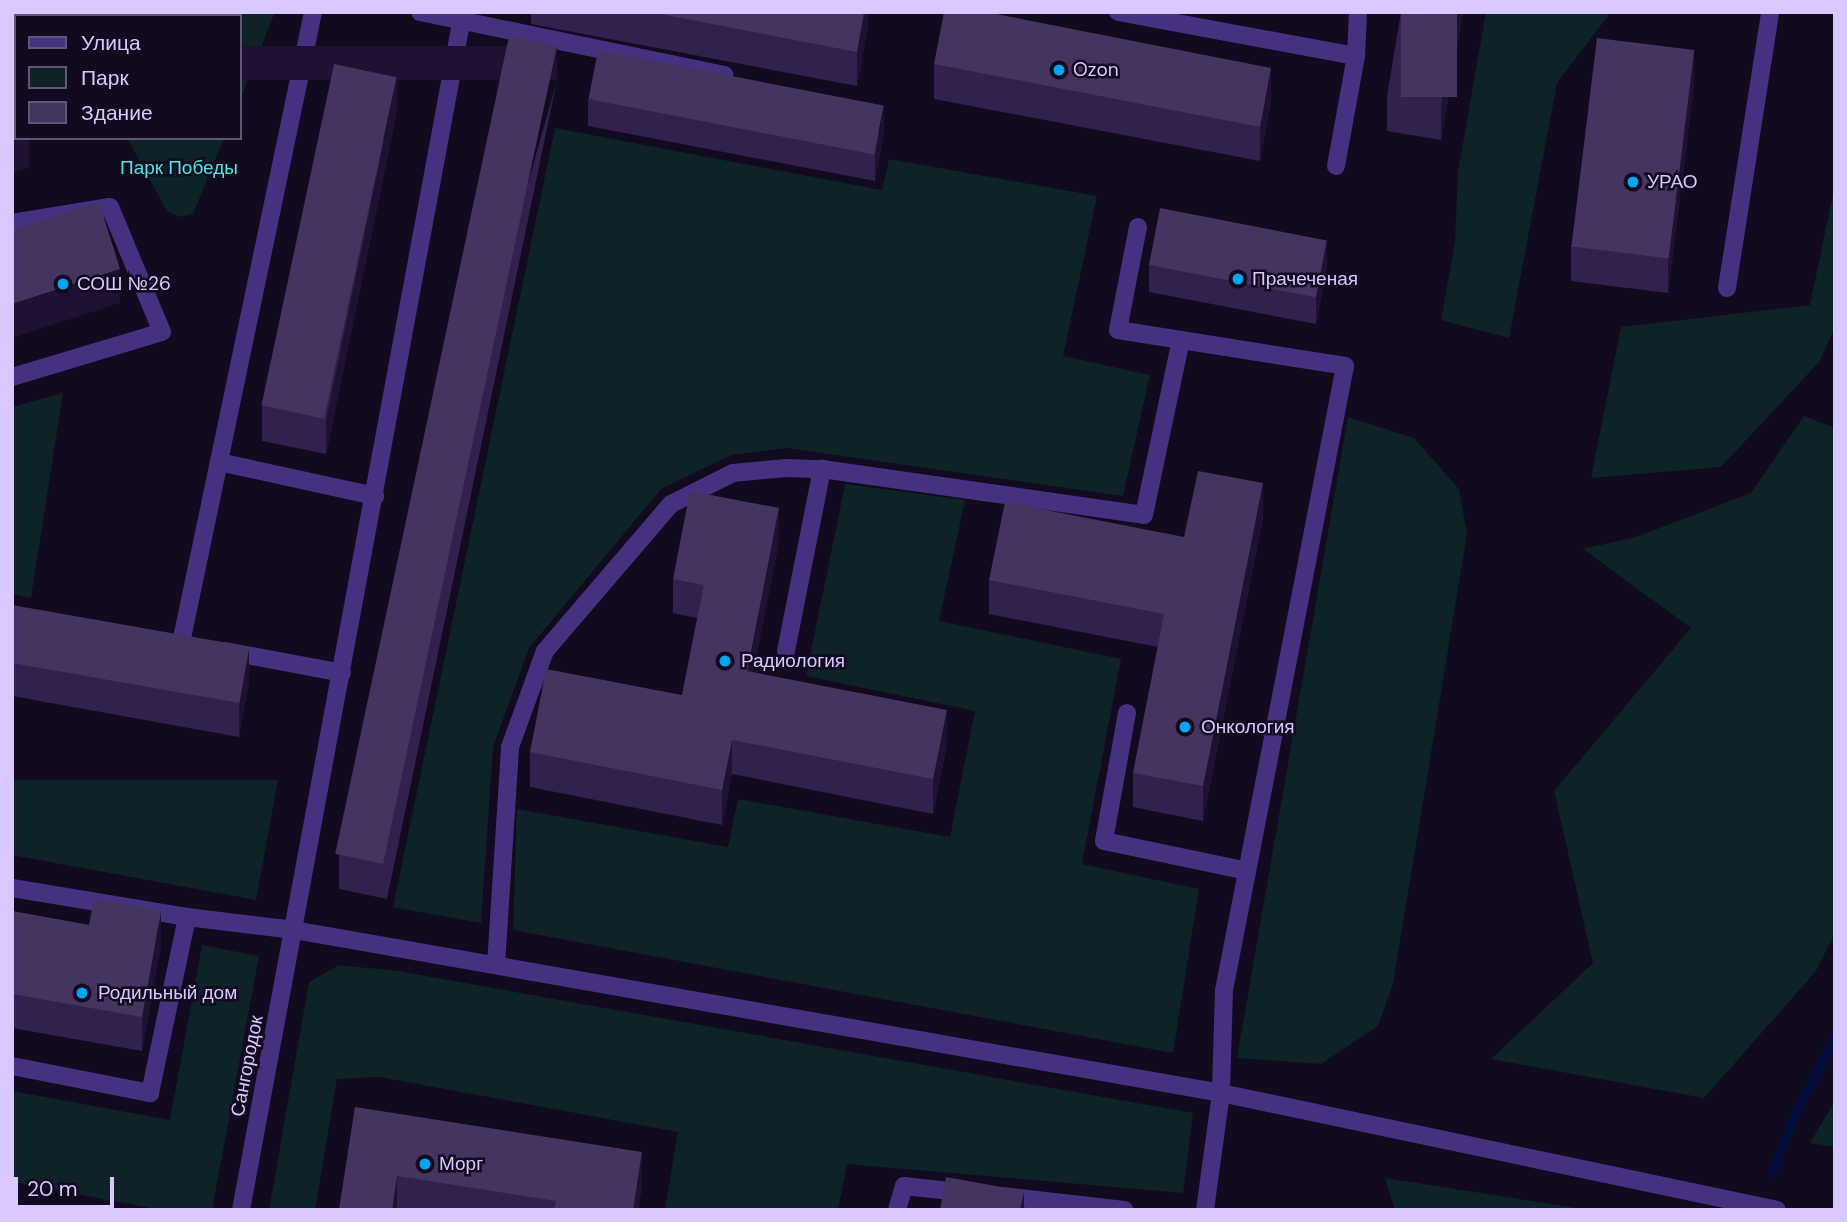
<!DOCTYPE html>
<html>
<head>
<meta charset="utf-8">
<style>
  body { margin:0 }
  #map { position:relative; width:1847px; height:1222px; overflow:hidden; background:#120a1e; font-family:"DM Sans",sans-serif }
  div>[style] { position:absolute }
  .green>* { inset:0; background:#0d2328 }
  .stream>* { height:10px; margin:-5px; padding:0 5px; transform-origin:5px; border-radius:5px; background:#050d3c }
  .minor>* { height:18px; margin:-9px; padding:0 9px; transform-origin:9px; border-radius:9px; background:#453180 }
  .wall>* { inset:0; background:#33214d }
  .shaded-wall>* { inset:0; background:#1f1132; transform-origin:0 0 }
  .building>* { inset:0; background:#453360; transform-origin:0 0 }
  .dots>* { width:19px; height:19px; translate:-50% -50%; box-sizing:border-box; border:4px solid #120a1e; border-radius:50% }
  span { translate:-50% -50%; white-space:nowrap; text-align:center; line-height:1.15; -webkit-text-stroke:5px #120a1e; paint-order:stroke }
  .poi-label { font-size:19px; color:#d9c7ff }
  .left { translate:0 -50%; text-align:left }
  .park-label { font-size:19px; color:#4be7e2 }
  .street-label { font-size:19px; color:#d9c7ff }
  .frame { position:absolute; inset:0; border:14px solid #d9c7ff; pointer-events:none }
  .legend { position:absolute; left:14px; top:14px; width:228px; height:126px; box-sizing:border-box; background:#120a1e; border:2px solid #625678; margin:0; padding:9px 12px; list-style:none; font-size:21px; color:#d9c7ff }
  .legend li { display:flex; align-items:center; gap:14px; height:35px }
  .legend b { width:35px; border:2px solid #625678 }
  .scale { position:absolute; left:14px; top:1177px; width:100px; height:32px; box-sizing:border-box; border:4px solid #d9c7ff; border-top:0; padding-left:9px; font-size:21px; line-height:24px; white-space:nowrap; color:#d9c7ff; -webkit-text-stroke:5px #120a1e; paint-order:stroke }
</style>
</head>
<body>
<div id="map">
  <div class="green">
    <i style="clip-path:polygon(12px 12px,275px 12px,240px 100px,240px 16px,16px 16px,12px 68px)"></i>
    <i style="clip-path:polygon(1486px 12px,1611px 12px,1557px 83px,1509px 338px,1441px 320px,1455px 242px,1458px 172px)"></i>
    <i style="clip-path:polygon(555px 128px,882px 190px,889px 159px,1097px 196px,1063px 356px,1150px 375px,1123px 496px,787px 448px,731px 455px,661px 489px,529px 648px,493px 747px,481px 923px,393px 907px)"></i>
    <i style="clip-path:polygon(127px 138px,224px 138px,193px 214px,179px 217px,167px 211px)"></i>
    <i style="clip-path:polygon(1835px 185px,1835px 328px,1819px 362px,1721px 467px,1591px 478px,1621px 327px,1810px 305px)"></i>
    <i style="clip-path:polygon(63px 393px,31px 598px,12px 594px,12px 407px)"></i>
    <i style="clip-path:polygon(1804px 416px,1835px 428px,1835px 933px,1816px 971px,1704px 1098px,1491px 1059px,1593px 963px,1554px 791px,1691px 628px,1583px 549px,1636px 537px,1751px 493px)"></i>
    <i style="clip-path:polygon(1348px 417px,1414px 438px,1459px 489px,1467px 534px,1393px 984px,1378px 1026px,1321px 1064px,1237px 1058px)"></i>
    <i style="clip-path:polygon(845px 484px,965px 500px,939px 621px,1121px 659px,1082px 864px,1199px 889px,1173px 1053px,513px 930px,517px 809px,728px 847px,738px 799px,950px 837px,975px 711px,806px 676px)"></i>
    <i style="clip-path:polygon(12px 780px,278px 780px,256px 900px,12px 855px)"></i>
    <i style="clip-path:polygon(202px 945px,259px 956px,212px 1210px,162px 1210px,12px 1182px,12px 1091px,170px 1120px)"></i>
    <i style="clip-path:polygon(339px 965px,398px 971px,1193px 1113px,1183px 1193px,847px 1164px,838px 1210px,665px 1210px,678px 1132px,380px 1077px,337px 1079px,315px 1210px,269px 1210px,309px 982px)"></i>
    <i style="clip-path:polygon(1835px 1101px,1835px 1147px,1810px 1143px)"></i>
    <i style="clip-path:polygon(1385px 1178px,1589px 1210px,1395px 1210px)"></i>
  </div>
  <div class="stream">
    <i style="left:1772px;top:1174px;width:58px;rotate:-68.7deg"></i>
    <i style="left:1793px;top:1120px;width:93px;rotate:-63.2deg"></i>
  </div>
  <div class="minor">
    <i style="left:420px;top:12px;width:311px;rotate:11.7deg"></i>
    <i style="left:1118px;top:12px;width:242px;rotate:10.5deg"></i>
    <i style="left:1336px;top:166px;width:112px;rotate:-79.7deg"></i>
    <i style="left:1356px;top:56px;width:44px;rotate:-87.4deg"></i>
    <i style="left:12px;top:223px;width:99px;rotate:-9.3deg"></i>
    <i style="left:110px;top:207px;width:135px;rotate:67.4deg"></i>
    <i style="left:162px;top:332px;width:157px;rotate:163.3deg"></i>
    <i style="left:1138px;top:227px;width:105px;rotate:101deg"></i>
    <i style="left:1118px;top:330px;width:230px;rotate:9deg"></i>
    <i style="left:1345px;top:366px;width:636px;rotate:100.97deg"></i>
    <i style="left:1224px;top:990px;width:103px;rotate:91.7deg"></i>
    <i style="left:1221px;top:1093px;width:118px;rotate:97.8deg"></i>
    <i style="left:1727px;top:288px;width:279px;rotate:-81.1deg"></i>
    <i style="left:219px;top:462px;width:160px;rotate:12.3deg"></i>
    <i style="left:181px;top:643px;width:645px;rotate:-78.18deg"></i>
    <i style="left:225px;top:651px;width:119px;rotate:10.6deg"></i>
    <i style="left:786px;top:651px;width:186px;rotate:-78.8deg"></i>
    <i style="left:1127px;top:713px;width:130px;rotate:100.2deg"></i>
    <i style="left:1104px;top:841px;width:146px;rotate:11.8deg"></i>
    <i style="left:12px;top:888px;width:177px;rotate:9.4deg"></i>
    <i style="left:187px;top:917px;width:108px;rotate:6.9deg"></i>
    <i style="left:294px;top:930px;width:941px;rotate:9.97deg"></i>
    <i style="left:1221px;top:1093px;width:568px;rotate:11.88deg"></i>
    <i style="left:496px;top:965px;width:218px;rotate:-86.3deg"></i>
    <i style="left:510px;top:747px;width:102px;rotate:-70deg"></i>
    <i style="left:545px;top:651px;width:194px;rotate:-49.4deg"></i>
    <i style="left:671px;top:504px;width:69px;rotate:-26.6deg"></i>
    <i style="left:733px;top:473px;width:53px;rotate:-5.4deg"></i>
    <i style="left:786px;top:468px;width:36px;rotate:2deg"></i>
    <i style="left:822px;top:469px;width:325px;rotate:8.1deg"></i>
    <i style="left:1144px;top:515px;width:179px;rotate:-78.1deg"></i>
    <i style="left:12px;top:1066px;width:141px;rotate:11.1deg"></i>
    <i style="left:150px;top:1093px;width:180px;rotate:-78.1deg"></i>
    <i style="left:1002px;top:1196px;width:123px;rotate:6.5deg"></i>
    <i style="left:241px;top:1210px;width:1218px;rotate:-79.5deg"></i>
    <i style="left:897px;top:1210px;width:25px;rotate:-74deg"></i>
    <i style="left:904px;top:1186px;width:63px;rotate:6.3deg"></i>
  </div>
  <div class="wall">
    <i style="clip-path:polygon(531px 12px,868px 12px,868px 27px,857px 86px,531px 24px)"></i>
    <i style="clip-path:polygon(1401px 12px,1463px 12px,1441px 140px,1387px 131px,1387px 96px)"></i>
    <i style="clip-path:polygon(934px 64px,1271px 102px,1260px 161px,934px 99px)"></i>
    <i style="clip-path:polygon(557px 80px,387px 899px,339px 889px,339px 855px)"></i>
    <i style="clip-path:polygon(1694px 84px,1668px 293px,1571px 281px,1571px 246px)"></i>
    <i style="clip-path:polygon(588px 99px,884px 132px,875px 181px,588px 126px)"></i>
    <i style="clip-path:polygon(397px 111px,326px 454px,262px 441px,262px 406px)"></i>
    <i style="clip-path:polygon(1149px 265px,1327px 267px,1316px 324px,1149px 292px)"></i>
    <i style="clip-path:polygon(1263px 518px,1203px 821px,1133px 807px,1133px 773px,1158px 647px,989px 614px,989px 580px,1184px 537px)"></i>
    <i style="clip-path:polygon(779px 542px,753px 672px,947px 744px,933px 814px,732px 774px,722px 825px,530px 787px,530px 752px,682px 695px,697px 618px,673px 613px,673px 579px)"></i>
    <i style="clip-path:polygon(12px 605px,249px 681px,239px 737px,12px 696px)"></i>
    <i style="clip-path:polygon(12px 911px,89px 925px,161px 945px,142px 1051px,12px 1028px)"></i>
    <i style="clip-path:polygon(355px 1107px,642px 1186px,638px 1210px,339px 1210px)"></i>
  </div>
  <div class="shaded-wall">
    <i style="clip-path:polygon(864px 12px,868px 12px,868px 27px,857px 86px,857px 52px)"></i>
    <i style="clip-path:polygon(1457px 12px,1463px 12px,1441px 140px,1441px 105px)"></i>
    <i style="left:557px;top:46px;width:34px;height:836px;rotate:90deg"></i>
    <i style="clip-path:polygon(1694px 50px,1694px 84px,1668px 293px,1668px 259px)"></i>
    <i style="clip-path:polygon(1271px 68px,1271px 102px,1260px 161px,1260px 127px)"></i>
    <i style="clip-path:polygon(397px 77px,397px 111px,326px 454px,326px 420px)"></i>
    <i style="clip-path:polygon(884px 105px,884px 132px,875px 181px,875px 154px)"></i>
    <i style="clip-path:polygon(16px 138px,29px 138px,29px 168px,12px 173px,12px 139px)"></i>
    <i style="clip-path:polygon(1327px 240px,1327px 267px,1316px 324px,1316px 297px)"></i>
    <i style="clip-path:polygon(120px 269px,120px 303px,12px 338px,12px 304px)"></i>
    <i style="clip-path:polygon(1263px 483px,1263px 518px,1203px 821px,1203px 786px)"></i>
    <i style="clip-path:polygon(779px 508px,779px 542px,747px 705px,747px 671px)"></i>
    <i style="clip-path:polygon(249px 647px,249px 681px,239px 737px,239px 703px)"></i>
    <i style="clip-path:polygon(947px 710px,947px 744px,933px 814px,933px 779px)"></i>
    <i style="clip-path:polygon(732px 740px,732px 774px,722px 825px,722px 790px)"></i>
    <i style="clip-path:polygon(161px 911px,161px 945px,142px 1051px,142px 1017px)"></i>
    <i style="clip-path:polygon(642px 1152px,642px 1186px,638px 1210px,633px 1210px)"></i>
    <i style="clip-path:polygon(397px 1176px,397px 1210px,392px 1210px)"></i>
    <i style="clip-path:polygon(1024px 1191px,1024px 1210px,1020px 1210px)"></i>
  </div>
  <div class="building">
    <i style="clip-path:polygon(650px 12px,864px 12px,857px 52px)"></i>
    <i style="clip-path:polygon(944px 12px,986px 12px,1271px 68px,1260px 127px,934px 64px)"></i>
    <i style="left:1401px;top:12px;width:56px;height:85px"></i>
    <i style="left:509px;top:36px;width:49px;height:836px;rotate:12deg"></i>
    <i style="left:1597px;top:38px;width:98px;height:210px;rotate:7deg"></i>
    <i style="left:598px;top:50px;width:291px;height:50px;rotate:11deg"></i>
    <i style="left:334px;top:64px;width:64px;height:349px;rotate:12deg"></i>
    <i style="clip-path:polygon(12px 83px,16px 94px,16px 138px,12px 139px)"></i>
    <i style="clip-path:polygon(99px 202px,120px 269px,12px 304px,12px 230px)"></i>
    <i style="left:1160px;top:208px;width:170px;height:58px;rotate:11deg"></i>
    <i style="clip-path:polygon(1198px 471px,1263px 483px,1203px 786px,1133px 773px,1164px 614px,989px 580px,1005px 502px,1184px 537px)"></i>
    <i style="clip-path:polygon(690px 491px,779px 508px,747px 671px,947px 710px,933px 779px,732px 740px,722px 790px,530px 752px,546px 669px,682px 695px,704px 585px,673px 579px)"></i>
    <i style="left:12px;top:605px;width:241px;height:57px;rotate:10deg"></i>
    <i style="clip-path:polygon(94px 899px,161px 911px,142px 1017px,12px 994px,12px 911px,89px 925px)"></i>
    <i style="clip-path:polygon(355px 1107px,642px 1152px,633px 1210px,554px 1210px,556px 1201px,397px 1176px,392px 1210px,339px 1210px)"></i>
    <i style="clip-path:polygon(946px 1177px,1024px 1191px,1020px 1210px,940px 1210px)"></i>
  </div>
  <div class="dots">
    <i style="left:1059px;top:70px;background:#00a5f2"></i>
    <i style="left:1633px;top:182px;background:#00a5f2"></i>
    <i style="left:1238px;top:279px;background:#00a5f2"></i>
    <i style="left:63px;top:284px;background:#00a5f2"></i>
    <i style="left:725px;top:661px;background:#00a5f2"></i>
    <i style="left:1185px;top:727px;background:#00a5f2"></i>
    <i style="left:82px;top:993px;background:#00a5f2"></i>
    <i style="left:425px;top:1164px;background:#00a5f2"></i>
  </div>
  <div class="poi-label">
    <span class="left" style="left:1073px;top:70px">Ozon</span>
    <span class="left" style="left:1647px;top:182px">УРАО</span>
    <span class="left" style="left:1252px;top:279px">Прачеченая</span>
    <span class="left" style="left:77px;top:284px">СОШ №26</span>
    <span class="left" style="left:741px;top:661px">Радиология</span>
    <span class="left" style="left:1201px;top:727px">Онкология</span>
    <span class="left" style="left:98px;top:993px">Родильный дом</span>
    <span class="left" style="left:439px;top:1164px">Морг</span>
  </div>
  <div class="park-label">
    <span style="left:179px;top:168px">Парк Победы</span>
  </div>
  <div class="street-label">
    <span style="left:247px;top:1066px;rotate:-79deg">Сангородок</span>
  </div>
  <div class="frame"></div>
  <ul class="legend">
  <li><b style="height:9px;background:#453180"></b>Улица</li>
  <li><b style="height:19px;background:#0d2328"></b>Парк</li>
  <li><b style="height:19px;background:#453360"></b>Здание</li>
  </ul>
  <div class="scale">20 m</div>
</div>
</body>
</html>
